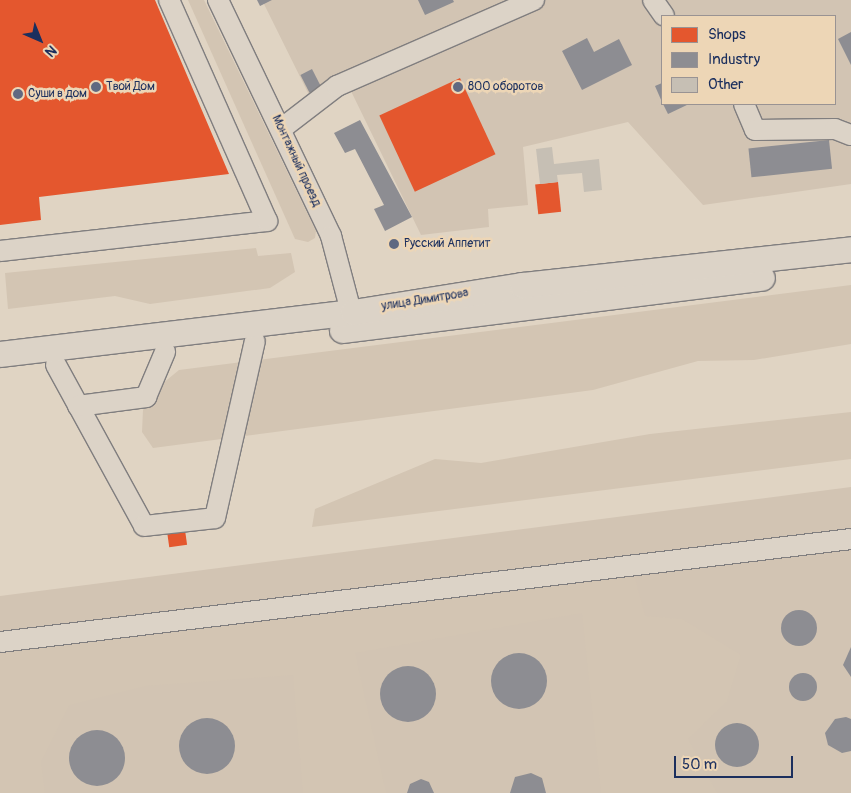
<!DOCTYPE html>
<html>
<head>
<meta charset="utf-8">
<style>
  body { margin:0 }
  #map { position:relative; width:851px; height:793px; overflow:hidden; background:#e0d4c3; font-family:Pangolin,sans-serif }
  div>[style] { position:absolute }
  .built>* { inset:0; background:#d2c4b3 }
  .green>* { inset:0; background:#d3c5b3 }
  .shops>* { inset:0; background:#e4572e; transform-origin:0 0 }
  .industry>* { inset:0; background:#8d8d92; transform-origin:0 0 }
  .round { border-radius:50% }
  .building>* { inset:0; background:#c6bfb4 }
  .roads { filter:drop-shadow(1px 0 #807e7f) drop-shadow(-1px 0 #807e7f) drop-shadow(0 1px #807e7f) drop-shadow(0 -1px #807e7f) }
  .minor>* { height:20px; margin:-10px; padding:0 10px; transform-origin:10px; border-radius:10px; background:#dcd3c7 }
  .major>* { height:25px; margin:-12.5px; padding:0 12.5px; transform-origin:12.5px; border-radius:12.5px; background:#dcd3c7 }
  .dots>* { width:14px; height:14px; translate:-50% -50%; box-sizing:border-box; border:2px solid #edd6b6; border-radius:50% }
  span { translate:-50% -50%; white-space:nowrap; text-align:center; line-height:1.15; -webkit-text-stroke:5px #edd6b6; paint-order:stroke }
  .poi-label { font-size:12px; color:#1b2f5e }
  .left { translate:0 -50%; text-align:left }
  .street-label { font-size:12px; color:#1b2f5e }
  .legend { position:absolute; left:661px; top:15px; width:175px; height:90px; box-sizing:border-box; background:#edd6b6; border:1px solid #999393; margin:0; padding:6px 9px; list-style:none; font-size:15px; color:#1b2f5e }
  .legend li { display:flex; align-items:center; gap:10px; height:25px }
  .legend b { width:25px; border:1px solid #999393 }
  .north { position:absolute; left:15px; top:15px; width:50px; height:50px; -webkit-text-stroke:4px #edd6b6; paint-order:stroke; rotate:136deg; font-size:14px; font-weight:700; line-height:20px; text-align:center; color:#1b2f5e }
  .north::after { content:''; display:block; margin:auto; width:18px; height:22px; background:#1b2f5e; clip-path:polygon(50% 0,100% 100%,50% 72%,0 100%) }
  .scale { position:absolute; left:674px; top:756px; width:119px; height:22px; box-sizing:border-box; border:2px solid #1b2f5e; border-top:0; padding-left:6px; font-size:15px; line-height:18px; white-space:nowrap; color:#1b2f5e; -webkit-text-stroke:4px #edd6b6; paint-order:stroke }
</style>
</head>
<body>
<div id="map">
  <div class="built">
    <i style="clip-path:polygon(evenodd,262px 0,851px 0,851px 184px,703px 205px,628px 122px,523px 147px,528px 205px,488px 209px,489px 227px,421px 235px,350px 89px,316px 109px,262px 0,662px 16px,835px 16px,835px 104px,662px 104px,662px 16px)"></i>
    <i style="clip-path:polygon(851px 487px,851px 793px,0 793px,0 596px)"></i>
  </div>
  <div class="green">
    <i style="clip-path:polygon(188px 0,204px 0,316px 231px,315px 238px,308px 242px,295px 239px)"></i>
    <i style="clip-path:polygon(256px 248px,258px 256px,291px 253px,295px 272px,270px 288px,150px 304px,115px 296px,8px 309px,5px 273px)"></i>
    <i style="clip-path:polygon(851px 285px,851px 344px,754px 360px,698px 361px,593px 390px,153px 448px,142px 432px,143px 410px,162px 384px,179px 370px)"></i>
    <i style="clip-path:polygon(851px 412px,851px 459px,312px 527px,315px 509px,435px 459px,481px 463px,650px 434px)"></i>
    <i style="clip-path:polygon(633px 571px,645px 616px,682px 619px,741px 655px,727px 701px,688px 739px,717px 793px,601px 793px,582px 613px,355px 653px,386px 793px,303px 793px,293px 675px,145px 686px,69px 705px,41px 762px,45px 793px,0 793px,0 650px)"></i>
  </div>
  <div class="shops">
    <i style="clip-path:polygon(0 0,155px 0,229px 174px,39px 197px,41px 220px,0 225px)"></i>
    <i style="left:460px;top:78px;width:84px;height:89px;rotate:65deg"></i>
    <i style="left:558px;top:182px;width:30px;height:23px;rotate:84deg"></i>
    <i style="left:185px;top:530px;width:15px;height:18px;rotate:82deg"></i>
  </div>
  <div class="industry">
    <i style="clip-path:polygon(257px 0,272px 0,260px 6px)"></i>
    <i style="clip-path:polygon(418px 0,453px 0,454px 2px,425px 15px)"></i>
    <i style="clip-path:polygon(851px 32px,851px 65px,838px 39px)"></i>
    <i style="clip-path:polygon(587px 38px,594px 52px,619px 39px,632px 65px,582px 90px,562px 51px)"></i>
    <i style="left:312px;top:69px;width:20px;height:13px;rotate:63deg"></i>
    <i style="clip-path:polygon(662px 83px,662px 102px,655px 86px)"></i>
    <i style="clip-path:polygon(663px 104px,689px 104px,668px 114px)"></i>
    <i style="clip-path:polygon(360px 120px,412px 217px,385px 231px,374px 209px,384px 205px,355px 149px,345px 153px,334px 133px)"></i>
    <i style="left:829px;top:140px;width:29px;height:81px;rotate:84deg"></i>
    <i class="round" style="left:781px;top:610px;width:36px;height:36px"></i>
    <i style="clip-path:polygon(851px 647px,851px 677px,843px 665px)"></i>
    <i class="round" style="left:491px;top:653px;width:56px;height:56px"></i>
    <i class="round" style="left:380px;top:666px;width:56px;height:56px"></i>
    <i class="round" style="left:789px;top:673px;width:28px;height:28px"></i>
    <i style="clip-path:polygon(846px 717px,851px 719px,851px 751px,842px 753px,828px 745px,825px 733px,835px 719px)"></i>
    <i class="round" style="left:179px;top:718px;width:56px;height:56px"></i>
    <i class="round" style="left:715px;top:723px;width:44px;height:44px"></i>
    <i class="round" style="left:69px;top:730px;width:56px;height:56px"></i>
    <i style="clip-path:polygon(531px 773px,542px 778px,546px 793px,510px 793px,515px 777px)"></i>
    <i style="clip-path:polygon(421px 779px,429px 782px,434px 793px,407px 793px,410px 784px)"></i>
  </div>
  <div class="building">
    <i style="clip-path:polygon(552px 147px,554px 164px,599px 159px,602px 190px,584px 192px,582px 173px,557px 175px,558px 182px,540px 184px,536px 149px)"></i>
  </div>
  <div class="roads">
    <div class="minor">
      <i style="left:218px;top:0;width:262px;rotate:64.4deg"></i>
      <i style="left:331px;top:236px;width:94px;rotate:75.2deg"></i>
      <i style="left:653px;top:0;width:19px;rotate:55deg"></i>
      <i style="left:744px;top:104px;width:28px;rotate:67deg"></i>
      <i style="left:755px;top:130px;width:80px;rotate:-0.7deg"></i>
      <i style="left:835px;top:129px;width:17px;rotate:21deg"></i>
      <i style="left:281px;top:129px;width:71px;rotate:-37.5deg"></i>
      <i style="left:337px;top:86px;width:215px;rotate:-23.6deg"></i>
      <i style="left:0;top:251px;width:269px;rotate:-6.4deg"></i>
      <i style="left:267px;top:221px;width:242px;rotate:-113.9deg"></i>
      <i style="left:56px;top:365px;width:183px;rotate:61.3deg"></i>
      <i style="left:144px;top:526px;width:71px;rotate:-6.4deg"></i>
      <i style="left:215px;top:518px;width:181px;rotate:-77.3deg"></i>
      <i style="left:78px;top:406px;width:69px;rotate:-7.5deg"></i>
      <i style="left:146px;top:397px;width:49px;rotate:-67.1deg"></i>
      <i style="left:0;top:642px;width:857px;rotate:-6.9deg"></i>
    </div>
    <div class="major">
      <i style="left:342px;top:330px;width:423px;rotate:-7.1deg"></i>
      <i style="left:0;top:354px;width:355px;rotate:-6.8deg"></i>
      <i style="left:353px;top:312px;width:171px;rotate:-9.1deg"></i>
      <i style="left:522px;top:285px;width:331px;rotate:-6.2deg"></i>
    </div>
  </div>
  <div class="dots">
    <i style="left:96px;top:87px;background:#606981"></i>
    <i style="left:458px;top:87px;background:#606981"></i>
    <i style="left:18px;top:94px;background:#606981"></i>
    <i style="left:394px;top:244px;background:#606981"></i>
  </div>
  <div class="poi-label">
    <span class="left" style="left:106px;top:87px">Твой Дом</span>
    <span class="left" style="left:468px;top:87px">800 оборотов</span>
    <span class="left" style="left:28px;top:94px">Суши в дом</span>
    <span class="left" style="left:404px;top:244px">Русский Аппетит</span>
  </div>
  <div class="street-label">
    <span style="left:296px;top:161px;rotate:65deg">Монтажный проезд</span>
    <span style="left:425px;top:300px;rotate:-9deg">улица Димитрова</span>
  </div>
  <ul class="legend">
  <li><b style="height:14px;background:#e4572e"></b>Shops</li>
  <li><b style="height:14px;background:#8d8d92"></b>Industry</li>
  <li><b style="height:14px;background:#c6bfb4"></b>Other</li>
  </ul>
  <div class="north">N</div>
  <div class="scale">50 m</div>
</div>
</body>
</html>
